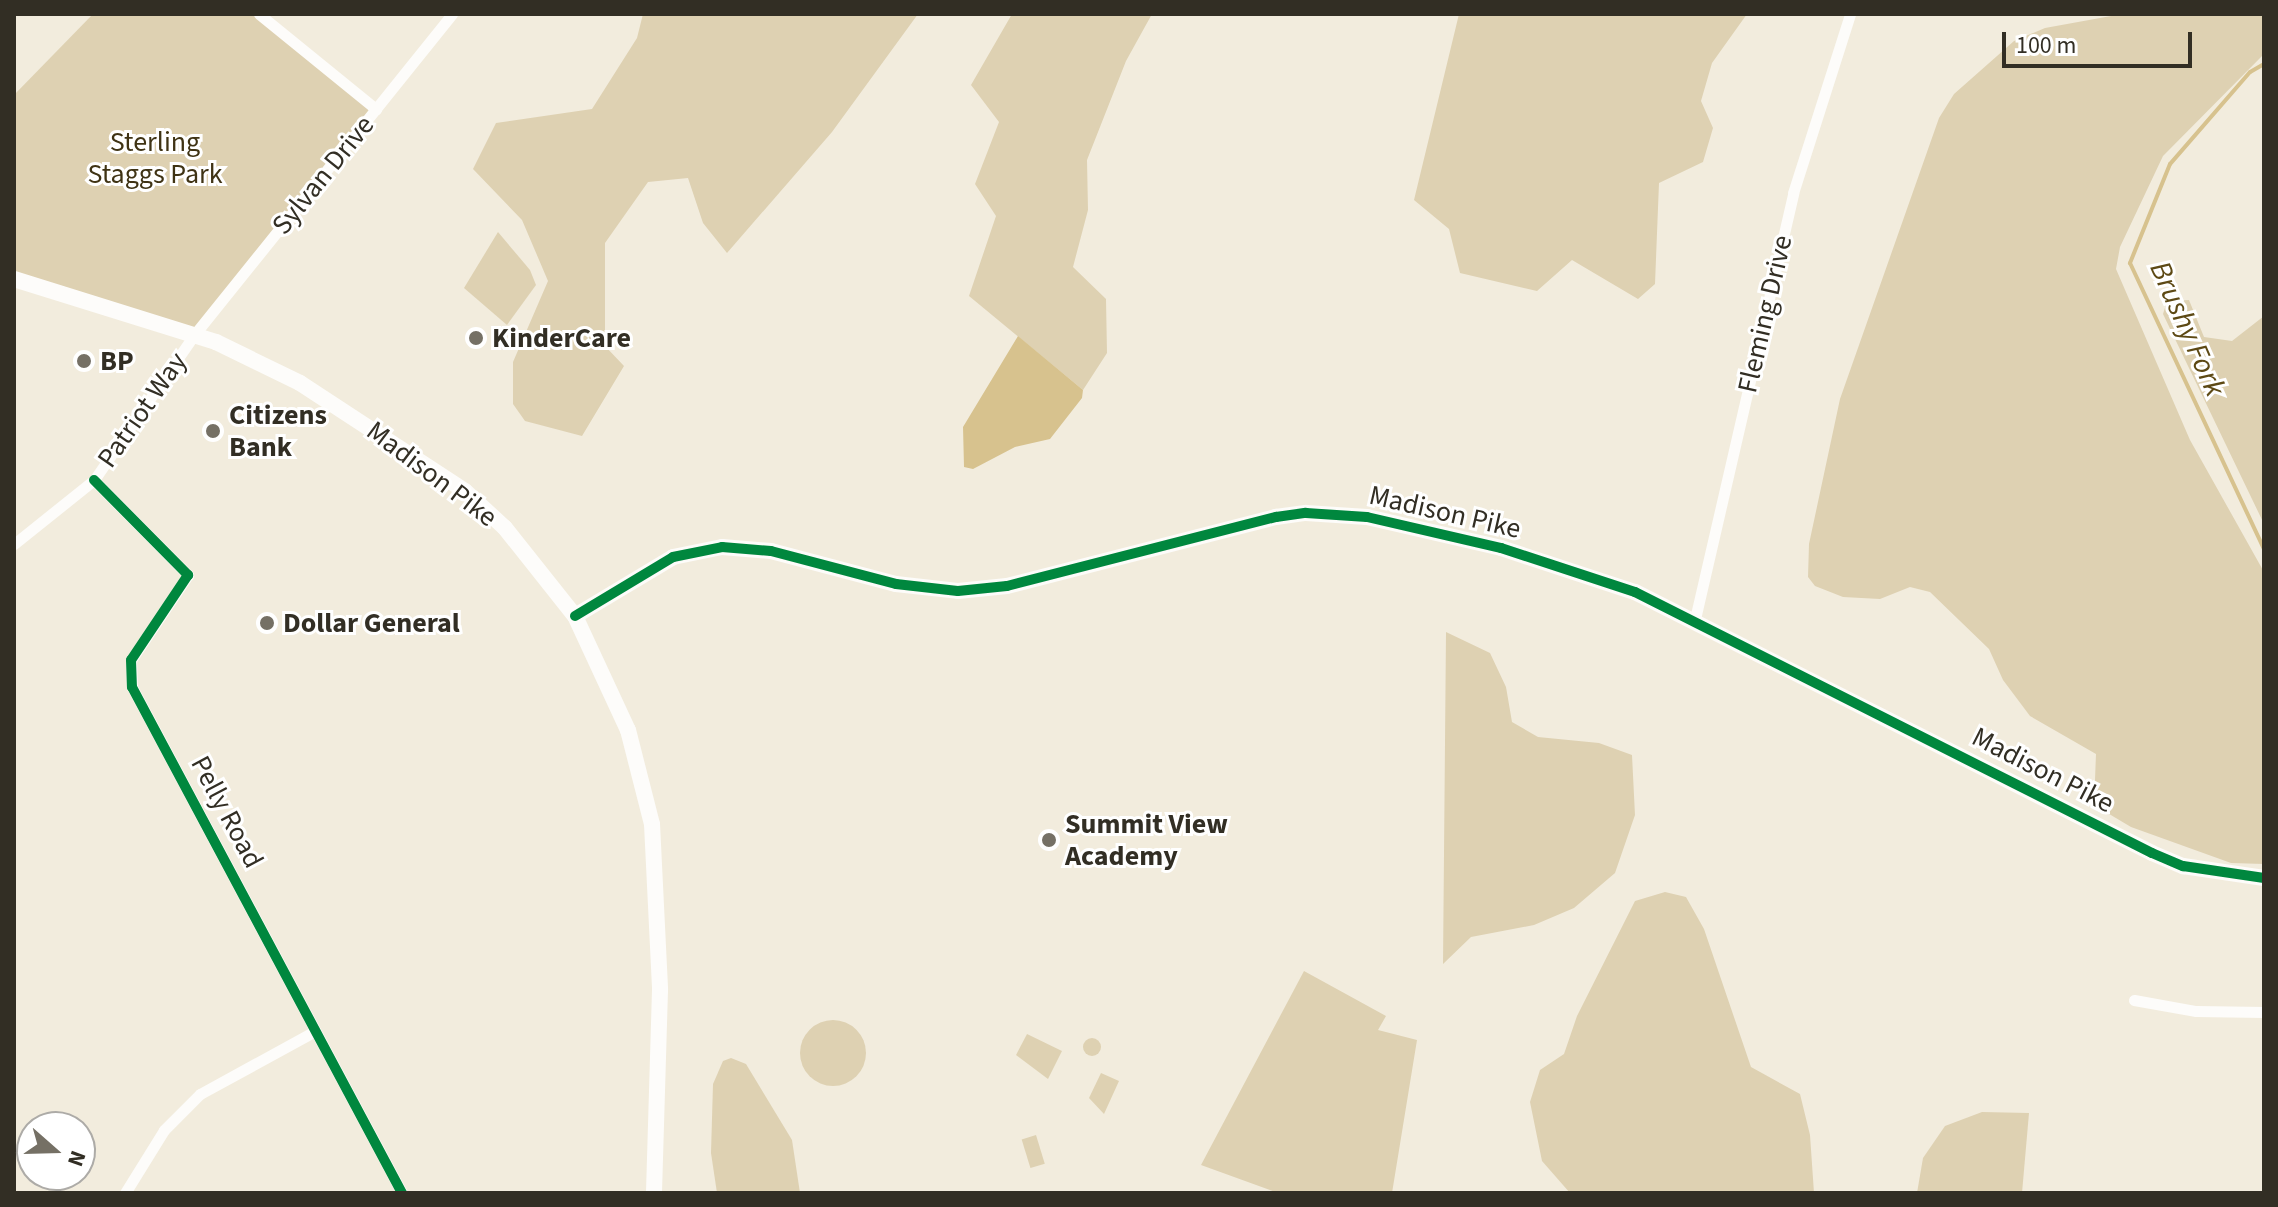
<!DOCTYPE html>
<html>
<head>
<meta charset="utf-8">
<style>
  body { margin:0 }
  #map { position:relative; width:2278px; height:1207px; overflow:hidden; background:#f2ecdd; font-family:"Source Sans 3",sans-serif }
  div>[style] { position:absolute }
  .green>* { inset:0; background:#ded1b2; transform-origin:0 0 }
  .round { border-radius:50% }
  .water>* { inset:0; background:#d7c28e }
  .stream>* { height:4px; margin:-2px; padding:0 2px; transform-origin:2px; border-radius:2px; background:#d7c28e }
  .street>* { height:11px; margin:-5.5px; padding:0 5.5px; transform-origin:5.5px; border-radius:5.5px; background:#fdfcfa }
  .secondary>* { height:16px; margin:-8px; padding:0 8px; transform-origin:8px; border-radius:8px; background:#fdfcfa }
  .cycleway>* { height:10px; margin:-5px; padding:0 5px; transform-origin:5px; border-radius:5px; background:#00873e }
  .dots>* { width:22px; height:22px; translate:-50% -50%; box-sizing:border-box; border:4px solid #fff; border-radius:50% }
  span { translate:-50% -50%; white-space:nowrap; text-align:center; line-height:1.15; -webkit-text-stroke:6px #fff; paint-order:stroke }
  .park-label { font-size:28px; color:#3f3314 }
  .street-label { font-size:28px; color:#322e24 }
  .poi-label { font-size:28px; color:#322e24; font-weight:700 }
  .left { translate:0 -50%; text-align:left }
  .water-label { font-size:30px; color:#5d4914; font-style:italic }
  .frame { position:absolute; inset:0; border:16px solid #322e24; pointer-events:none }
  .north { position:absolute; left:16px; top:1111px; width:80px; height:80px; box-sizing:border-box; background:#fff; border:2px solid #adaba7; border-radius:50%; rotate:110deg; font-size:22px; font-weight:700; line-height:32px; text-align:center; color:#322e24 }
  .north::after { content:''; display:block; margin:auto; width:28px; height:36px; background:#757065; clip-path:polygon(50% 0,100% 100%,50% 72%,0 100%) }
  .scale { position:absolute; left:2002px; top:32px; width:190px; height:36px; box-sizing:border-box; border:4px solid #322e24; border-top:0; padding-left:10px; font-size:24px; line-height:28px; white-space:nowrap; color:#322e24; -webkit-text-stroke:6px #fff; paint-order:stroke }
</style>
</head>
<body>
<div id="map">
  <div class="green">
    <i style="clip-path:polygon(93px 14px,259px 14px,376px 109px,194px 335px,14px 279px,14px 95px)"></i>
    <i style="clip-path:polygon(643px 14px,918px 14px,832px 132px,727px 253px,703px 223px,688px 178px,648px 182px,605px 243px,605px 346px,624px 366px,582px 436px,525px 421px,513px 404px,513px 362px,548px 281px,522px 220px,473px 169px,496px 123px,592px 109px,637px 38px)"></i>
    <i style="clip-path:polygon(1012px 14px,1152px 14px,1126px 61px,1087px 160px,1088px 210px,1073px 267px,1106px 299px,1107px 353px,1083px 390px,969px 296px,996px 216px,975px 184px,999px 122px,971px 85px)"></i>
    <i style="clip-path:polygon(1459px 14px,1747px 14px,1712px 63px,1701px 101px,1713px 128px,1703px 162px,1659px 183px,1655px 284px,1638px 299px,1572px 260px,1537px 291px,1460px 273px,1449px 229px,1414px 200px)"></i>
    <i style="clip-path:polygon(2122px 14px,2264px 14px,2264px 54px,2163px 156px,2120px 247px,2116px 269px,2190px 440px,2264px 572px,2264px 864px,2231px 863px,2131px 827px,2094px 805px,2096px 754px,2030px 716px,2003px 680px,1989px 649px,1930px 592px,1910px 587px,1880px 599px,1843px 597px,1815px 586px,1808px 577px,1809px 544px,1840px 399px,1939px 118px,1954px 94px,2014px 41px,2045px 28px)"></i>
    <i style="clip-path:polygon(498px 232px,530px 270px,536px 285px,507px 325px,464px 288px)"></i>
    <i style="clip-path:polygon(2189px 300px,2204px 337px,2232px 341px,2264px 316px,2264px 524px,2163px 314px,2167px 301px)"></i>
    <i style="clip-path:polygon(1446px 632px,1490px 653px,1506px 687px,1512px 722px,1538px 737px,1599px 743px,1632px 755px,1635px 815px,1615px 873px,1574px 908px,1534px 925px,1471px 937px,1443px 964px)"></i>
    <i style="clip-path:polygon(1665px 892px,1686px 897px,1704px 929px,1751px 1067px,1800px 1094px,1810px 1135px,1814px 1193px,1570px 1193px,1542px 1161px,1530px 1102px,1540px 1070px,1564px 1054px,1577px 1016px,1635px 901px)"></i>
    <i style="clip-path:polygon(1304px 971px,1386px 1016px,1378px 1030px,1417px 1040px,1392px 1193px,1278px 1193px,1201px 1165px)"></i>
    <i class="round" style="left:800px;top:1020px;width:66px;height:66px"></i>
    <i style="clip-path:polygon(1027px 1034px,1062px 1051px,1048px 1079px,1016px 1055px)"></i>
    <i class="round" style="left:1083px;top:1038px;width:18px;height:18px"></i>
    <i style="clip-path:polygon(731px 1058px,746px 1064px,792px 1140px,800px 1193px,717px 1193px,711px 1153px,713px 1084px,723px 1061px)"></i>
    <i style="clip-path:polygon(1101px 1073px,1119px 1081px,1104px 1114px,1089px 1098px)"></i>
    <i style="clip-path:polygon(1982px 1112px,2029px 1113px,2022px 1193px,1917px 1193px,1923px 1158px,1945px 1126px)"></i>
    <i style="left:1036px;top:1135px;width:30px;height:15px;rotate:73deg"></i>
  </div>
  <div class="water">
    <i style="clip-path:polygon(1018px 336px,1083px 390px,1082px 398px,1050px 439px,1015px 447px,973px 469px,964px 467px,963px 427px)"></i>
  </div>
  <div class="stream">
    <i style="left:2264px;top:64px;width:16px;rotate:150deg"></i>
    <i style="left:2250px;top:72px;width:122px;rotate:131deg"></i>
    <i style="left:2170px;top:164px;width:107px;rotate:112deg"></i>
    <i style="left:2130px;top:263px;width:316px;rotate:64.9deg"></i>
  </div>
  <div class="street">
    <i style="left:259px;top:14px;width:151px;rotate:39.1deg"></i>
    <i style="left:94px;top:480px;width:134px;rotate:45.3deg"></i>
    <i style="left:188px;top:575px;width:102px;rotate:123.8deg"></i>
    <i style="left:131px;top:660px;width:27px;rotate:88deg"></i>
    <i style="left:132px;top:687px;width:574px;rotate:61.92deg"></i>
    <i style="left:14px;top:544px;width:102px;rotate:-38.7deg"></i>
    <i style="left:94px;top:480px;width:176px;rotate:-55.4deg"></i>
    <i style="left:194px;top:335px;width:412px;rotate:-51.2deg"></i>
    <i style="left:1695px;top:619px;width:437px;rotate:-77deg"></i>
    <i style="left:1793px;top:193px;width:188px;rotate:-72.3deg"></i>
    <i style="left:2134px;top:1000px;width:63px;rotate:10.1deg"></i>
    <i style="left:2196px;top:1011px;width:68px;rotate:0.8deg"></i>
    <i style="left:125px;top:1193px;width:74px;rotate:-58.2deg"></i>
    <i style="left:164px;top:1130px;width:51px;rotate:-45deg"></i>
    <i style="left:200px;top:1094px;width:131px;rotate:-28.7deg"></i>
  </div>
  <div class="secondary">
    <i style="left:14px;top:279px;width:212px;rotate:17.3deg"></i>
    <i style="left:216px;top:342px;width:93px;rotate:26deg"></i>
    <i style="left:300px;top:383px;width:197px;rotate:33.2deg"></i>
    <i style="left:465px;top:491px;width:54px;rotate:42.8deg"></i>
    <i style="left:505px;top:528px;width:112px;rotate:51.5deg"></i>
    <i style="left:575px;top:616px;width:126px;rotate:65.1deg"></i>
    <i style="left:628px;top:730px;width:97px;rotate:75.7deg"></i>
    <i style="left:652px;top:824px;width:166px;rotate:87.2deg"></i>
    <i style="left:660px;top:990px;width:203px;rotate:91.7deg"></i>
    <i style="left:575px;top:616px;width:114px;rotate:-31deg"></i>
    <i style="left:673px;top:557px;width:50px;rotate:-11.5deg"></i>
    <i style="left:722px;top:547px;width:49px;rotate:4.7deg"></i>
    <i style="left:771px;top:551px;width:129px;rotate:14.8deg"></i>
    <i style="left:896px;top:584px;width:62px;rotate:6.4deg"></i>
    <i style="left:958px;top:591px;width:49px;rotate:-5.8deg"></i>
    <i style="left:1007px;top:586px;width:278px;rotate:-14.4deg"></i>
    <i style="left:1276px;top:517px;width:30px;rotate:-8deg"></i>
    <i style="left:1306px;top:513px;width:61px;rotate:3.8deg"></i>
    <i style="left:1367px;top:517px;width:138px;rotate:13deg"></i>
    <i style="left:1501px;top:548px;width:141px;rotate:18.2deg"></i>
    <i style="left:1635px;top:592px;width:579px;rotate:26.79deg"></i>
    <i style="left:2152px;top:853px;width:34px;rotate:23deg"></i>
    <i style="left:2183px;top:866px;width:82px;rotate:8.4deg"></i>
  </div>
  <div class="cycleway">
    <i style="left:94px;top:480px;width:134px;rotate:45.3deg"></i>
    <i style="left:188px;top:575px;width:102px;rotate:123.8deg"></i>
    <i style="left:131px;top:660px;width:27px;rotate:88deg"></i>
    <i style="left:132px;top:687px;width:574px;rotate:61.92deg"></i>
    <i style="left:575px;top:616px;width:114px;rotate:-31deg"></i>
    <i style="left:673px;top:557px;width:50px;rotate:-11.5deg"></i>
    <i style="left:722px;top:547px;width:49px;rotate:4.7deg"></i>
    <i style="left:771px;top:551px;width:129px;rotate:14.8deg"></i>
    <i style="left:896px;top:584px;width:62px;rotate:6.4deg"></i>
    <i style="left:958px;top:591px;width:49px;rotate:-5.8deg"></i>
    <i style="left:1007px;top:586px;width:278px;rotate:-14.4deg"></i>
    <i style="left:1276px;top:517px;width:30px;rotate:-8deg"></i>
    <i style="left:1306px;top:513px;width:61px;rotate:3.8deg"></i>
    <i style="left:1367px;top:517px;width:138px;rotate:13deg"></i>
    <i style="left:1501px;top:548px;width:141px;rotate:18.2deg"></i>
    <i style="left:1635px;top:592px;width:579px;rotate:26.79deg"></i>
    <i style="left:2152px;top:853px;width:34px;rotate:23deg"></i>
    <i style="left:2183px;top:866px;width:82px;rotate:8.4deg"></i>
  </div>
  <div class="dots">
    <i style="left:476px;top:338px;background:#757065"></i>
    <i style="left:84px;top:361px;background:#757065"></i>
    <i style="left:213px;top:431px;background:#757065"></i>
    <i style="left:267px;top:623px;background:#757065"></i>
    <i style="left:1049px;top:840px;background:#757065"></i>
  </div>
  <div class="park-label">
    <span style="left:155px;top:158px">Sterling<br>Staggs Park</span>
  </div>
  <div class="street-label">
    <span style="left:323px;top:175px;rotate:-51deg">Sylvan Drive</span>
    <span style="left:1765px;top:314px;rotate:-77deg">Fleming Drive</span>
    <span style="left:142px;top:410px;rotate:-55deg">Patriot Way</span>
    <span style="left:432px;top:474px;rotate:37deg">Madison Pike</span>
    <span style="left:1445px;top:512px;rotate:13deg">Madison Pike</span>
    <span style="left:2043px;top:770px;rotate:27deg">Madison Pike</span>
    <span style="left:227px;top:812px;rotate:62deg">Pelly Road</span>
  </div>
  <div class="poi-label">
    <span class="left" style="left:492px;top:338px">KinderCare</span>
    <span class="left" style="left:100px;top:361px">BP</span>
    <span class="left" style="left:229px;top:431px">Citizens<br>Bank</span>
    <span class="left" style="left:283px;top:623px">Dollar General</span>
    <span class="left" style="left:1065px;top:840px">Summit View<br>Academy</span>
  </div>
  <div class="water-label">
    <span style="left:2187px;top:329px;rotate:66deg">Brushy Fork</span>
  </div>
  <div class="frame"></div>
  <div class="north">N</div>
  <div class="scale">100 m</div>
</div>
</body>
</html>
